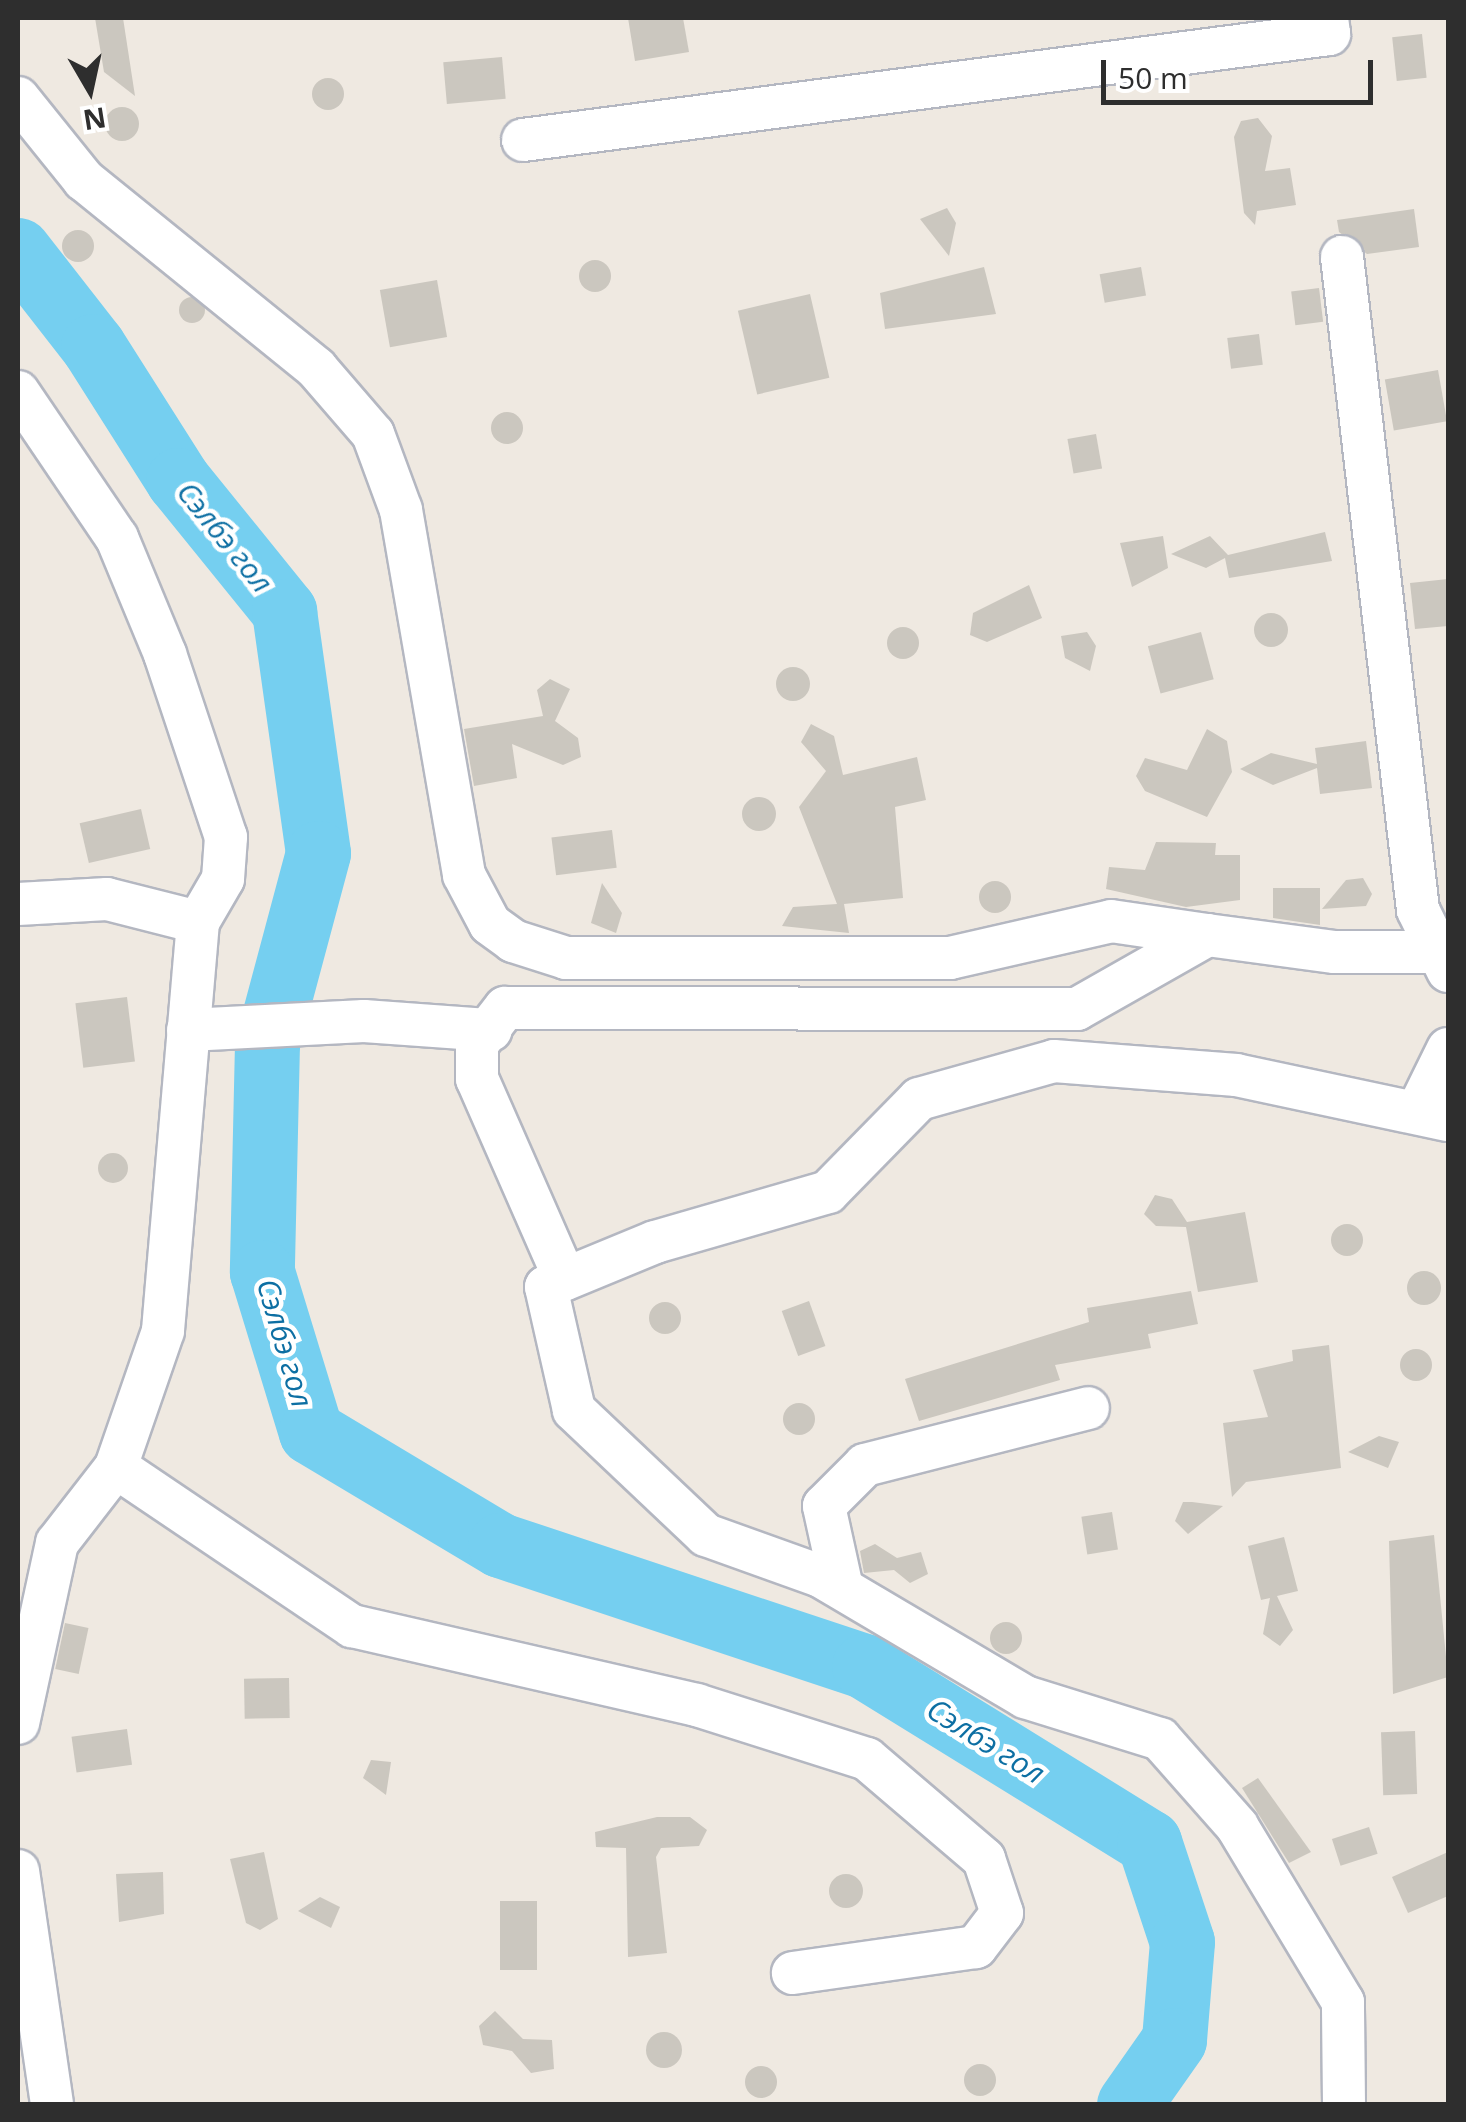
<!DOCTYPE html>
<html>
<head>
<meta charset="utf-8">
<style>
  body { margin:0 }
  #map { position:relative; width:1466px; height:2122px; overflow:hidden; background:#efe9e1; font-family:"Open Sans",sans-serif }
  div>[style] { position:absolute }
  .river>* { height:65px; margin:-32.5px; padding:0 32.5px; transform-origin:32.5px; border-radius:32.5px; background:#75cff0 }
  .building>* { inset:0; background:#cbc7bf; transform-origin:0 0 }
  .round { border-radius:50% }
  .roads { filter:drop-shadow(2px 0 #b4b7c1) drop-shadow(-2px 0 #b4b7c1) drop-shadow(0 2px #b4b7c1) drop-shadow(0 -2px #b4b7c1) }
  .street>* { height:42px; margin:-21px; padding:0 21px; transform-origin:21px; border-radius:21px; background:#fff }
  span { translate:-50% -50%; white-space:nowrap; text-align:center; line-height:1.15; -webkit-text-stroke:9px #fff; paint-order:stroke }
  .water-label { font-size:30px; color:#0d6fa3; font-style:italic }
  .frame { position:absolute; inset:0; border:20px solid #2e2e2e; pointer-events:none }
  .north { position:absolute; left:40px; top:40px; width:100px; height:100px; -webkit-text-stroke:8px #fff; paint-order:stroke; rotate:171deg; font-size:28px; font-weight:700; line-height:40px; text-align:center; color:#2e2e2e }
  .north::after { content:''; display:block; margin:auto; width:35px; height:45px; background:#2e2e2e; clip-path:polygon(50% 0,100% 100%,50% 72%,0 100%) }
  .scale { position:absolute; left:1101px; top:60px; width:272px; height:45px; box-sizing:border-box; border:5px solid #2e2e2e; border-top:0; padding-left:12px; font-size:30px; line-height:35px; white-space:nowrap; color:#2e2e2e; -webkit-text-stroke:8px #fff; paint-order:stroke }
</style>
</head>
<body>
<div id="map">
  <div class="river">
    <i style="left:18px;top:250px;width:122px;rotate:52deg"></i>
    <i style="left:93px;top:346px;width:159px;rotate:57.6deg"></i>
    <i style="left:178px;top:480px;width:169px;rotate:51deg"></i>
    <i style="left:284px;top:611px;width:244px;rotate:82deg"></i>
    <i style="left:318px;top:853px;width:197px;rotate:105deg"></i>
    <i style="left:267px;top:1043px;width:229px;rotate:91.3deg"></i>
    <i style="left:262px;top:1272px;width:167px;rotate:73deg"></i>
    <i style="left:311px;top:1432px;width:220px;rotate:30.9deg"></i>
    <i style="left:500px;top:1545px;width:384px;rotate:18.4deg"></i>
    <i style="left:864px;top:1666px;width:335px;rotate:31.7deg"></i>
    <i style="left:1149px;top:1842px;width:105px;rotate:71.7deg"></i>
    <i style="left:1182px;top:1942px;width:98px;rotate:94.7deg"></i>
    <i style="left:1174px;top:2040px;width:78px;rotate:125.1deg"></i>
  </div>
  <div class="building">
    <i style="clip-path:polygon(95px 18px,123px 18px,135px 96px,104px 72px)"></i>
    <i style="clip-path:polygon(628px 18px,683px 18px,689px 52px,635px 61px)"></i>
    <i style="left:1422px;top:34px;width:44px;height:30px;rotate:84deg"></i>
    <i style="left:502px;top:57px;width:42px;height:59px;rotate:85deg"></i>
    <i class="round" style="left:312px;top:78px;width:32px;height:32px"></i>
    <i class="round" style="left:105px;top:107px;width:34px;height:34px"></i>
    <i style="clip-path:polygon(1258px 118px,1272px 136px,1265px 171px,1290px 168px,1296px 205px,1257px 211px,1255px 225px,1244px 213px,1234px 137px,1241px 121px)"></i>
    <i style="clip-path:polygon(947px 208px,956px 223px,949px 256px,920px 219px)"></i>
    <i style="clip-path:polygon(1414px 209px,1419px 247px,1367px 254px,1339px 232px,1337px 220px)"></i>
    <i class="round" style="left:62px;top:230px;width:32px;height:32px"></i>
    <i class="round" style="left:579px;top:260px;width:32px;height:32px"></i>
    <i style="clip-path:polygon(984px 267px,996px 314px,885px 329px,880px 293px)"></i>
    <i style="left:1141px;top:267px;width:29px;height:42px;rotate:80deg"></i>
    <i style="left:437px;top:280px;width:58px;height:58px;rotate:80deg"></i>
    <i style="left:1319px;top:288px;width:34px;height:28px;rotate:83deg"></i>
    <i style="left:810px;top:294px;width:86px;height:74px;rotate:77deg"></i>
    <i class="round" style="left:179px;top:297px;width:26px;height:26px"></i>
    <i style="left:1259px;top:334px;width:31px;height:32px;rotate:83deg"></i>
    <i style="left:1438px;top:370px;width:52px;height:54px;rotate:80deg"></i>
    <i class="round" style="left:491px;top:412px;width:32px;height:32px"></i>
    <i style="left:1096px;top:434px;width:35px;height:29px;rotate:80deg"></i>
    <i style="clip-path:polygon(1325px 532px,1332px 561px,1229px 578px,1225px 558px,1206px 568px,1171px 554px,1210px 536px,1228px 555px)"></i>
    <i style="clip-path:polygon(1163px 536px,1168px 568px,1132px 587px,1120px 543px)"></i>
    <i style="clip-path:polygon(1448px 579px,1448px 626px,1415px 629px,1410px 583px)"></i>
    <i style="clip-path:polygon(1029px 585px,1042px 618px,987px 642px,970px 635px,973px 613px)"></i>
    <i class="round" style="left:1254px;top:613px;width:34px;height:34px"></i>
    <i class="round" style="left:887px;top:627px;width:32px;height:32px"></i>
    <i style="clip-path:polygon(1087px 632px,1096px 646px,1090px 671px,1065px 658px,1061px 636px)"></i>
    <i style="left:1201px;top:632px;width:49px;height:55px;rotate:75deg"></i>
    <i class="round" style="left:776px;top:667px;width:34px;height:34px"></i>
    <i style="clip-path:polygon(550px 679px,570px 689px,555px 721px,578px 738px,581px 757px,563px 765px,512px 744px,517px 778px,474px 786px,464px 729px,543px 716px,537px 690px)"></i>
    <i style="clip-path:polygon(811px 724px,834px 736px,843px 775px,917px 757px,926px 800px,895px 807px,903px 898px,844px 904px,849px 933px,782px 926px,793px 907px,837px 904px,799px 807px,826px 771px,801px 742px)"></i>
    <i style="clip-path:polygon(1207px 729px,1227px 741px,1232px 772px,1207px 817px,1145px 791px,1136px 776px,1145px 758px,1187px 770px)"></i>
    <i style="clip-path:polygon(1366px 741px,1372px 788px,1320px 794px,1317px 768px,1273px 785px,1240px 769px,1271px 753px,1317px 764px,1315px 748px)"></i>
    <i class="round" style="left:742px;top:797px;width:34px;height:34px"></i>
    <i style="left:141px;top:809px;width:41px;height:63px;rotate:77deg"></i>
    <i style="left:612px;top:830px;width:38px;height:61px;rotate:83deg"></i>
    <i style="clip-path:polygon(1156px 842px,1216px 843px,1215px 855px,1240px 855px,1240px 900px,1186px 907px,1106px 889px,1109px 867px,1145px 870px)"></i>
    <i style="clip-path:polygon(1363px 878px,1372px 894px,1366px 906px,1322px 909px,1346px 880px)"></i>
    <i class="round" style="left:979px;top:881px;width:32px;height:32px"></i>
    <i style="clip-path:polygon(602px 883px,622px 913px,616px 933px,591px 923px)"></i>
    <i style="clip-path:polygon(1273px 888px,1320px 888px,1320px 925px,1273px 918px)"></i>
    <i style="left:127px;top:997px;width:65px;height:52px;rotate:83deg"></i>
    <i class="round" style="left:98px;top:1153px;width:30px;height:30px"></i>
    <i style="clip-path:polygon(1155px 1195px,1172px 1199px,1187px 1222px,1245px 1212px,1258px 1282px,1198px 1292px,1186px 1227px,1156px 1226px,1144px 1214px)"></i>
    <i class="round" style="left:1331px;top:1224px;width:32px;height:32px"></i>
    <i class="round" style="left:1407px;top:1271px;width:34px;height:34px"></i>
    <i style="clip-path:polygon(1191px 1291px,1198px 1324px,1148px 1334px,1151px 1348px,1055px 1365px,1060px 1380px,919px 1421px,905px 1379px,1089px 1322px,1087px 1308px)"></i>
    <i style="left:809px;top:1301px;width:48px;height:29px;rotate:70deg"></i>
    <i class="round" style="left:649px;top:1302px;width:32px;height:32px"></i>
    <i style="clip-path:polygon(1329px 1345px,1341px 1468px,1246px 1482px,1232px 1497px,1223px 1423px,1268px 1417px,1253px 1370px,1293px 1361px,1292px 1350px)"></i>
    <i class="round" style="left:1400px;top:1349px;width:32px;height:32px"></i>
    <i class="round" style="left:783px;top:1403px;width:32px;height:32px"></i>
    <i style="clip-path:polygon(1379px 1436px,1399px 1442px,1388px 1468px,1348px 1452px)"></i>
    <i style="clip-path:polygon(1183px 1502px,1192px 1502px,1223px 1506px,1188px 1534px,1175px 1521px)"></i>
    <i style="left:1112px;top:1512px;width:38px;height:31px;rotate:81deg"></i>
    <i style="clip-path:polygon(1434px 1535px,1448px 1677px,1393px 1694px,1389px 1541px)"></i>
    <i style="clip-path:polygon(1284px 1537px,1298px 1591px,1277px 1596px,1293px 1630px,1280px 1646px,1263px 1634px,1270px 1598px,1261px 1600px,1248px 1546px)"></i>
    <i style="clip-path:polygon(875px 1544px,897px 1558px,921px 1552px,928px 1574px,910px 1583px,894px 1570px,864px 1573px,860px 1551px)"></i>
    <i class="round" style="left:990px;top:1622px;width:32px;height:32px"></i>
    <i style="left:65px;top:1623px;width:24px;height:47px;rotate:12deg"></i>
    <i style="left:289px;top:1678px;width:40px;height:45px;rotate:89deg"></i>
    <i style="left:127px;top:1729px;width:36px;height:56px;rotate:82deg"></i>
    <i style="left:1415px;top:1731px;width:63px;height:34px;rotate:88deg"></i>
    <i style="clip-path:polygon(371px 1760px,391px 1762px,386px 1795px,363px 1778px)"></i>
    <i style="clip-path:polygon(1258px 1778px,1311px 1852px,1289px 1863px,1242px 1788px)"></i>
    <i style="clip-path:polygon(657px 1817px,690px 1817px,707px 1830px,699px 1846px,661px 1848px,656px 1857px,667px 1953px,628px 1957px,626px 1848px,596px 1847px,595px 1832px)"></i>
    <i style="left:1369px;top:1827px;width:28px;height:39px;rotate:72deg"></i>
    <i style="clip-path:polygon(264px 1852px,278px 1919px,260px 1930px,246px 1923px,230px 1859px)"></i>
    <i style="clip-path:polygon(1448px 1852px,1448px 1896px,1408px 1913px,1392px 1877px)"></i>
    <i style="clip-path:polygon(163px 1872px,164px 1914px,119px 1922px,116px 1874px)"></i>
    <i class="round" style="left:829px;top:1874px;width:34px;height:34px"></i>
    <i style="clip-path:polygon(320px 1897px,340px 1907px,331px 1928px,298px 1911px)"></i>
    <i style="left:500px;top:1901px;width:37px;height:69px"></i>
    <i style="clip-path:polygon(495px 2011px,523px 2039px,552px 2040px,554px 2069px,531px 2073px,512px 2051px,483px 2045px,479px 2026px)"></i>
    <i class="round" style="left:646px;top:2032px;width:36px;height:36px"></i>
    <i class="round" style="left:964px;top:2064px;width:32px;height:32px"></i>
    <i class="round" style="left:745px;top:2066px;width:32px;height:32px"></i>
  </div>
  <div class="roads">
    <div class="street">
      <i style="left:18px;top:98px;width:105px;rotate:51.2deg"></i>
      <i style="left:84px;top:180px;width:299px;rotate:39deg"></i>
      <i style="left:316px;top:368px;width:87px;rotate:49.2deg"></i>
      <i style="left:373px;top:434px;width:81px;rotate:69.8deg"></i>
      <i style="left:401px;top:510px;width:370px;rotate:80.2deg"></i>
      <i style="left:464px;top:875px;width:55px;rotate:62deg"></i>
      <i style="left:490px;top:924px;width:29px;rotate:36deg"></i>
      <i style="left:513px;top:941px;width:56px;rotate:17.8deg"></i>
      <i style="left:566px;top:958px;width:384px"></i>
      <i style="left:950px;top:958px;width:165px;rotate:-12.9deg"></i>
      <i style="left:1111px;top:921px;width:97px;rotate:8.3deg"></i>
      <i style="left:523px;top:140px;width:813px;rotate:-7.49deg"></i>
      <i style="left:1329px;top:34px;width:16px;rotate:-97deg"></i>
      <i style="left:1342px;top:257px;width:657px;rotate:83.36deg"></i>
      <i style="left:1418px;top:910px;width:68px;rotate:63.8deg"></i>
      <i style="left:18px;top:392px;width:176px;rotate:55.9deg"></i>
      <i style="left:117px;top:538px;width:126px;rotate:67.5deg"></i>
      <i style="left:165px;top:654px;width:193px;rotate:71.6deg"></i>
      <i style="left:226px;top:837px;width:42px;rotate:94.1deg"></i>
      <i style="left:223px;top:879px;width:50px;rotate:120.2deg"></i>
      <i style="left:18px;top:904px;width:89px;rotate:-3.2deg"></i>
      <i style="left:107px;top:899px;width:94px;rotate:14.2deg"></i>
      <i style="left:198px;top:922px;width:410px;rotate:94.9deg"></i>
      <i style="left:163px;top:1331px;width:144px;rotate:109.1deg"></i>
      <i style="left:116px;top:1467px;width:96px;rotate:127.8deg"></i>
      <i style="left:57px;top:1543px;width:184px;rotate:102.2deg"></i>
      <i style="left:188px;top:1030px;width:176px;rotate:-2.9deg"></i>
      <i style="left:364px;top:1021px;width:127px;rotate:4.1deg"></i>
      <i style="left:1418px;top:1110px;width:68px;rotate:-63.8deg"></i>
      <i style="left:565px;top:1279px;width:219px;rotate:-113.7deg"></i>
      <i style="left:477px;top:1079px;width:35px;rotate:-90deg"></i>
      <i style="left:477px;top:1044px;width:46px;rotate:-52.1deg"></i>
      <i style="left:505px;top:1008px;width:572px;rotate:0.1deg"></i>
      <i style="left:1077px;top:1009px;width:150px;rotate:-29.6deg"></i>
      <i style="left:1207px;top:935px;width:129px;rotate:7.6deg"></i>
      <i style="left:1335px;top:952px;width:103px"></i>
      <i style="left:116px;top:1467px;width:285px;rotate:34deg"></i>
      <i style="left:352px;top:1626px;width:354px;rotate:12.9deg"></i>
      <i style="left:697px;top:1705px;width:178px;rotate:17.6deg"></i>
      <i style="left:867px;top:1759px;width:154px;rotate:40.5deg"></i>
      <i style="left:984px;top:1859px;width:57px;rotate:71.6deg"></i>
      <i style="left:1002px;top:1913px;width:43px;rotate:127.4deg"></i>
      <i style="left:976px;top:1947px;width:185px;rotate:171.9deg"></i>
      <i style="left:842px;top:1588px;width:84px;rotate:-102.4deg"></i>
      <i style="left:824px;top:1506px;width:58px;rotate:-45deg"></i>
      <i style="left:865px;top:1465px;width:230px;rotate:-14.3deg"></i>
      <i style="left:18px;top:1871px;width:235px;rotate:81.7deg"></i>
      <i style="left:1344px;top:2104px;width:102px;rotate:-90.6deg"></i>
      <i style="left:1343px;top:2002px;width:205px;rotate:-121.1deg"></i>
      <i style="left:1237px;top:1826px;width:116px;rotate:-131.5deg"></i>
      <i style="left:1160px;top:1739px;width:141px;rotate:-162.7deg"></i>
      <i style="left:1025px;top:1697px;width:238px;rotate:-149.4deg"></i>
      <i style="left:820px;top:1576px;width:121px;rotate:-160.2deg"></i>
      <i style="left:706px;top:1535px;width:182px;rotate:-136.6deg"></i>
      <i style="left:574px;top:1410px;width:126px;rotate:-102.8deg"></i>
      <i style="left:546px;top:1287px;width:118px;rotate:-22.4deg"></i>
      <i style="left:655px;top:1242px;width:180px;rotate:-16.1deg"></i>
      <i style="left:828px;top:1192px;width:130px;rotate:-45.6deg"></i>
      <i style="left:919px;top:1099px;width:140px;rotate:-15.7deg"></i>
      <i style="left:1054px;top:1061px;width:183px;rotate:4.4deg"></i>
      <i style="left:1236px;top:1075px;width:217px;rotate:12deg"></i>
    </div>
  </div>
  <div class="water-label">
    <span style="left:225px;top:537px;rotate:51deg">Сэлбэ гол</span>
    <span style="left:285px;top:1343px;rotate:74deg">Сэлбэ гол</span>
    <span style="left:986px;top:1741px;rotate:32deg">Сэлбэ гол</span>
  </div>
  <div class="frame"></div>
  <div class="north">N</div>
  <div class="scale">50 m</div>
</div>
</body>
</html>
